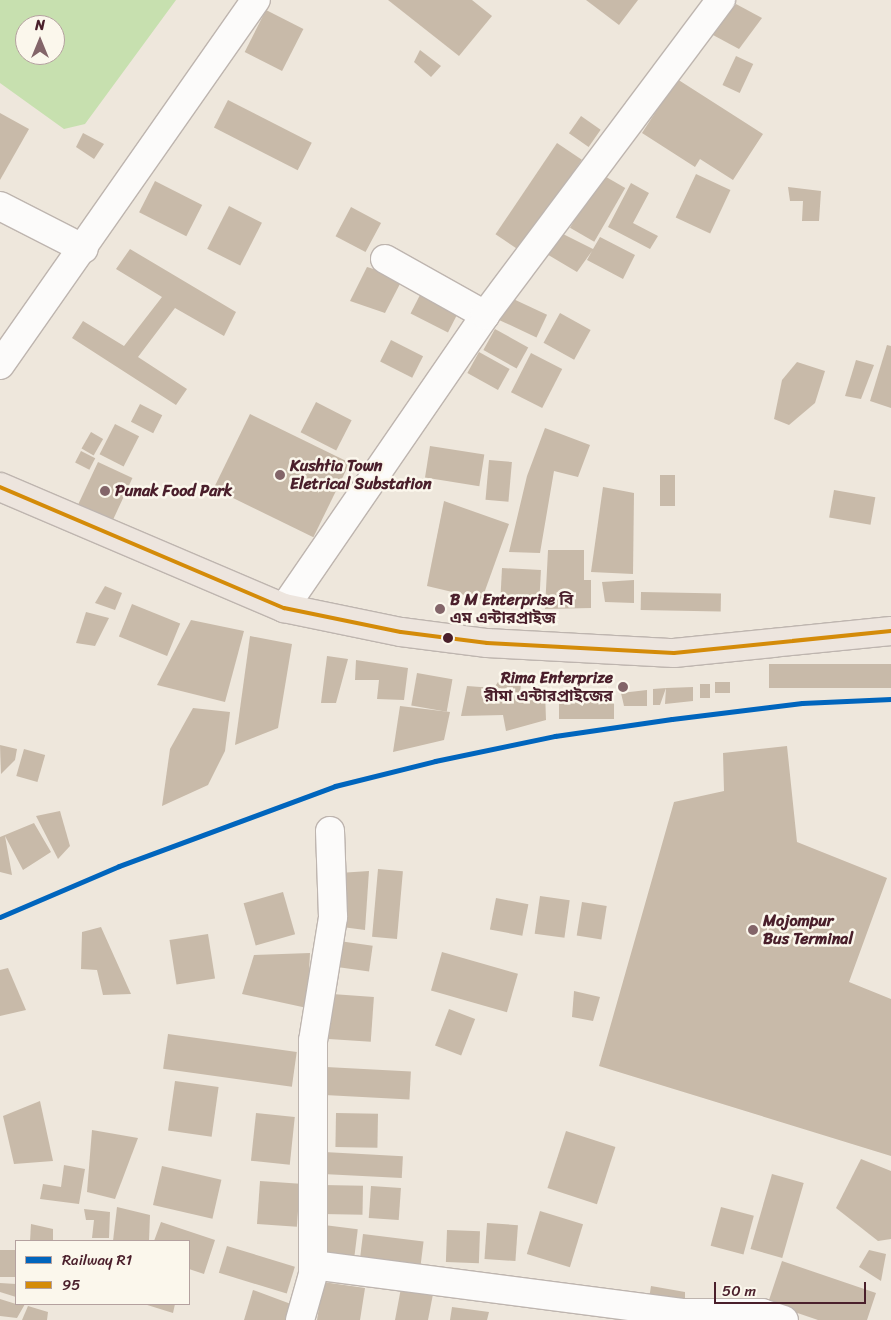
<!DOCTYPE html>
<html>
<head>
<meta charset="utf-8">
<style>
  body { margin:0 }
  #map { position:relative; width:891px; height:1320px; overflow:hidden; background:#eee7dc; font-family:Sriracha,"Noto Sans Bengali",sans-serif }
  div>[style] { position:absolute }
  .green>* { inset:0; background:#c7e0af }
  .building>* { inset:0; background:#c8baa9; transform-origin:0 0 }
  .roads { filter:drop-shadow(1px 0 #beb5af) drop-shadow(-1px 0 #beb5af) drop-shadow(0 1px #beb5af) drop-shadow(0 -1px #beb5af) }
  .minor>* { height:28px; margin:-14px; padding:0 14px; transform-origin:14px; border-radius:14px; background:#fcfbfa }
  .highway>* { height:28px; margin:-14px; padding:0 14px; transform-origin:14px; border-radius:14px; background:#ede5de }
  .bus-1>* { height:4px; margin:-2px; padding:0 2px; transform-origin:2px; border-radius:2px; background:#d48b09 }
  .rail-1>* { height:5px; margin:-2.5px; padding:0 2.5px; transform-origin:2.5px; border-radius:2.5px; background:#0065bd }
  .dots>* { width:14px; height:14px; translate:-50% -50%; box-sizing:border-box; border:2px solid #fbf7ec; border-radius:50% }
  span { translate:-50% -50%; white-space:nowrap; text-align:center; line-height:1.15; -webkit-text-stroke:5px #fbf7ec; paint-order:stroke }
  .poi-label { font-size:16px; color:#4a1f2b; font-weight:700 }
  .left { translate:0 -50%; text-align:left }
  .right { translate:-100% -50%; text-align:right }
  .legend { position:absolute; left:15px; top:1240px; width:175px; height:65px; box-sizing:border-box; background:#fbf7ec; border:1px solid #b4a19f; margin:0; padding:6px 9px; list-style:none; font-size:15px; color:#4a1f2b }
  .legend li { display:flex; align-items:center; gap:10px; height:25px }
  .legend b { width:25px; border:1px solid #b4a19f }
  .north { position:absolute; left:15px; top:15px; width:50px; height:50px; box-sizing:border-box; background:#fbf7ec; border:1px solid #b4a19f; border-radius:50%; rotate:0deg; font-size:14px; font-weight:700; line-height:20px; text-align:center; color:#4a1f2b }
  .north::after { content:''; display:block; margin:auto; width:18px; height:22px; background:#836569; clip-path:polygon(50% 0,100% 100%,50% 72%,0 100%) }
  .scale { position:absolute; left:714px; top:1282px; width:152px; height:22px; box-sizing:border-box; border:2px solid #4a1f2b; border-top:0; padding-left:6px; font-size:15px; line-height:18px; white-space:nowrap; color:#4a1f2b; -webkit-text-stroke:4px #fbf7ec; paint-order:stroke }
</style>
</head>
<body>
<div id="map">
  <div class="green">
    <i style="clip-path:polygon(evenodd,0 0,176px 0,85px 124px,64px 129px,0 83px,0 0,25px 25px,55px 25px,55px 55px,25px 55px,25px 25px)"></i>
  </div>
  <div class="building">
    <i style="clip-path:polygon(388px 0,472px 0,492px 16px,459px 56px)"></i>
    <i style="clip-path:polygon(586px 0,638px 0,619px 25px)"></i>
    <i style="clip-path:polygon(736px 4px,762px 18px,739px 49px,713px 35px)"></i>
    <i style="left:266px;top:10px;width:42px;height:47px;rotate:27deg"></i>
    <i style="clip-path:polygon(420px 50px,441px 66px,431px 77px,414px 62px)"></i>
    <i style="left:736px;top:56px;width:19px;height:32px;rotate:25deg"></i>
    <i style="clip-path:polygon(677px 79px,763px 134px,733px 180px,700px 159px,695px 167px,642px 133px)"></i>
    <i style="left:228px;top:100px;width:94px;height:31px;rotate:27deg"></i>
    <i style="clip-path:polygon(0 113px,29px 129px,0 180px)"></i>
    <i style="left:581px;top:116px;width:24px;height:21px;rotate:35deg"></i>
    <i style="clip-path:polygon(83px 133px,104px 144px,94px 159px,76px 147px)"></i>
    <i style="left:557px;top:143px;width:30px;height:110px;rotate:34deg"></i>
    <i style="left:601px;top:174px;width:28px;height:62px;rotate:30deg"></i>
    <i style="left:696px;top:174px;width:38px;height:48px;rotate:25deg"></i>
    <i style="left:155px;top:181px;width:53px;height:35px;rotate:27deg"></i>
    <i style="clip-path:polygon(631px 183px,649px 193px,633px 223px,658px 236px,650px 249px,608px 227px)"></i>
    <i style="clip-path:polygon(788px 187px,821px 191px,819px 221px,802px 221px,803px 201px,790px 201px)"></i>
    <i style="left:229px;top:206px;width:37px;height:48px;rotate:27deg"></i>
    <i style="left:351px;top:207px;width:34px;height:33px;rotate:28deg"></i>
    <i style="clip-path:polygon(557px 231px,593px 249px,600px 237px,635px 255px,623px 279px,587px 260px,592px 251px,577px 272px,545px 253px)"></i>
    <i style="clip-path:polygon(130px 249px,236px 312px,224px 336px,175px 308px,138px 357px,187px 389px,176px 405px,72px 338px,83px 321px,124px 346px,162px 297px,116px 269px)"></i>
    <i style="clip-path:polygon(367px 267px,403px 278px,385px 313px,350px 301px)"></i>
    <i style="left:421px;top:293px;width:42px;height:23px;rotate:27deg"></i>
    <i style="left:509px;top:297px;width:42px;height:25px;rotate:25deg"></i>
    <i style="left:560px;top:313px;width:35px;height:34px;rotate:29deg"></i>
    <i style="left:495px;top:329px;width:38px;height:24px;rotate:29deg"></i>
    <i style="left:391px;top:340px;width:36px;height:24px;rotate:27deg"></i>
    <i style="clip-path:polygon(887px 345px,891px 346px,891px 408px,870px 401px)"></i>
    <i style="left:479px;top:352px;width:35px;height:24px;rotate:29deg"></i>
    <i style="left:531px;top:353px;width:35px;height:44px;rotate:27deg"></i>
    <i style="clip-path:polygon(856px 360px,874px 365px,861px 399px,845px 396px)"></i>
    <i style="clip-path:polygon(797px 362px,825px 371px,815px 403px,789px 425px,774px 419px,782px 380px)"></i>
    <i style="left:316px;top:402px;width:40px;height:34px;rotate:27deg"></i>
    <i style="left:140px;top:404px;width:25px;height:20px;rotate:27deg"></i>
    <i style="left:250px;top:414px;width:111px;height:83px;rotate:26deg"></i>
    <i style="left:115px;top:424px;width:27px;height:34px;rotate:27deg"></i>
    <i style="clip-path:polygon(545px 428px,590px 445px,578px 477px,554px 471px,540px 553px,509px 552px,527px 476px)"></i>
    <i style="left:91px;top:432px;width:14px;height:19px;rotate:30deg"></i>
    <i style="left:430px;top:446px;width:55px;height:32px;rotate:9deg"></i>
    <i style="left:81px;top:451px;width:16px;height:13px;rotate:27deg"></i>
    <i style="left:489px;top:460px;width:23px;height:40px;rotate:5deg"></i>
    <i style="left:98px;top:462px;width:38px;height:47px;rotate:25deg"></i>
    <i style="left:660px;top:475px;width:15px;height:31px"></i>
    <i style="clip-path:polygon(603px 487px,634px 493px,633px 574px,591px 572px)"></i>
    <i style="left:834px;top:490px;width:42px;height:28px;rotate:10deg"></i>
    <i style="clip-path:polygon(444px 501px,509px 524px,482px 599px,427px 586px)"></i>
    <i style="clip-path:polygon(548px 550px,584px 550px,584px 580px,591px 580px,591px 608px,545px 609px)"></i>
    <i style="left:502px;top:568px;width:39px;height:34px;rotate:3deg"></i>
    <i style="clip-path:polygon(634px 580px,634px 603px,605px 602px,602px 582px)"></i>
    <i style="clip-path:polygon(105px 586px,122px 593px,115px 610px,95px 603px)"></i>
    <i style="left:641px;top:592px;width:80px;height:18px;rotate:1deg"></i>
    <i style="left:132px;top:604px;width:52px;height:35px;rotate:22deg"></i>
    <i style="clip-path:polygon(86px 612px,109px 618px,95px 646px,76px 643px)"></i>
    <i style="clip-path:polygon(191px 620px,244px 631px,225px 702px,157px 685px)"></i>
    <i style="clip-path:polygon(250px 636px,292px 644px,278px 728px,235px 745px)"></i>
    <i style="clip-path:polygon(327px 656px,348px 659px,336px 703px,321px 703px)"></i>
    <i style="clip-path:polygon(356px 660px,408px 668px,404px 700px,377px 699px,379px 680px,355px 680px)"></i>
    <i style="left:891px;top:664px;width:24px;height:122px;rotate:90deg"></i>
    <i style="left:417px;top:673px;width:36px;height:33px;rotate:10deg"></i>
    <i style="clip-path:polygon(498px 682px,521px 685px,520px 694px,545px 691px,546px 720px,506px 731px,503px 715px,461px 716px,467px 686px,494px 688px)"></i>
    <i style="left:730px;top:682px;width:11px;height:15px;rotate:90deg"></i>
    <i style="left:710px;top:684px;width:14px;height:10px;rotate:90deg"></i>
    <i style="clip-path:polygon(693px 687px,693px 701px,665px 704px,666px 688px,660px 705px,653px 705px,653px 689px,666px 688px)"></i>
    <i style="left:614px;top:689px;width:30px;height:55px;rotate:90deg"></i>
    <i style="clip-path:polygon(647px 690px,647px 706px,624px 706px,621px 693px)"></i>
    <i style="clip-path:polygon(400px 706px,450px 712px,444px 740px,393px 752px)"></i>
    <i style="clip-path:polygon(193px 708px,230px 712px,225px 751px,208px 785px,162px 806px,170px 749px)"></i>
    <i style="clip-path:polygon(0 745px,17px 749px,15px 760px,1px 774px)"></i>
    <i style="clip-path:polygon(787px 746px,797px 842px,887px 878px,849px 982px,891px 999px,891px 1156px,599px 1066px,674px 802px,724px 791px,723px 753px)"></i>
    <i style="left:24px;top:749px;width:22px;height:28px;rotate:16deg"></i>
    <i style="clip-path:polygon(60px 811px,70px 846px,58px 859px,36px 816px)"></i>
    <i style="clip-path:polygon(34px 823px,51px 852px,23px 870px,5px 836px,12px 875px,0 872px,0 837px)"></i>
    <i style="left:378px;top:869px;width:25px;height:68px;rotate:5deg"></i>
    <i style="clip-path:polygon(369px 871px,365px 930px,342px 927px,339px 873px)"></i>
    <i style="left:283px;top:892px;width:44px;height:41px;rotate:74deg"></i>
    <i style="left:540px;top:896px;width:30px;height:38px;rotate:8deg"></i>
    <i style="left:496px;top:898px;width:33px;height:32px;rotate:11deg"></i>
    <i style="left:582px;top:902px;width:25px;height:34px;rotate:9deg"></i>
    <i style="clip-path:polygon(101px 927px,131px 994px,103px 995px,97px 970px,81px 969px,82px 932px)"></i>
    <i style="left:208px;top:934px;width:45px;height:39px;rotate:81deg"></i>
    <i style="left:339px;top:941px;width:34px;height:26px;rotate:8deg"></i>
    <i style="left:442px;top:952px;width:79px;height:40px;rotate:16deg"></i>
    <i style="clip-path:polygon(310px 953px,307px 1008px,242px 994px,254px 955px)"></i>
    <i style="clip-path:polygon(8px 968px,26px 1010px,0 1016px,0 970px)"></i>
    <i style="clip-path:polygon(574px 991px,600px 997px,593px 1021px,572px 1017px)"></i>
    <i style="left:332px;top:994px;width:42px;height:45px;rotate:4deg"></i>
    <i style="left:449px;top:1009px;width:28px;height:39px;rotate:21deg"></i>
    <i style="left:168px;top:1034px;width:130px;height:35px;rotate:8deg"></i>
    <i style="left:326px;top:1067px;width:85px;height:28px;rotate:3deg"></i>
    <i style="left:175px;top:1081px;width:44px;height:50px;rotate:8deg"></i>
    <i style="clip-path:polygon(40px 1101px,53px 1161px,14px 1164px,3px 1116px)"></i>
    <i style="left:256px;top:1113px;width:39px;height:48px;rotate:6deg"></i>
    <i style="left:336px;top:1113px;width:42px;height:34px;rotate:1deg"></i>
    <i style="clip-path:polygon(92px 1130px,138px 1138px,115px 1199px,87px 1192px)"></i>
    <i style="left:566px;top:1131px;width:52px;height:60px;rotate:18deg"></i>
    <i style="left:324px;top:1152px;width:79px;height:22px;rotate:3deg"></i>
    <i style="clip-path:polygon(861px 1159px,891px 1171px,891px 1239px,878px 1241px,836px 1208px)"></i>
    <i style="clip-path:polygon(64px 1165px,85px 1169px,79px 1204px,40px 1199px,43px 1184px,61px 1187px)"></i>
    <i style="left:162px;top:1166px;width:61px;height:40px;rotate:13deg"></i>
    <i style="left:772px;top:1174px;width:33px;height:78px;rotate:16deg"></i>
    <i style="left:260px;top:1181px;width:40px;height:43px;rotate:4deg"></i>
    <i style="left:323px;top:1185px;width:40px;height:29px;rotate:1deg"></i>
    <i style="left:371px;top:1186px;width:30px;height:32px;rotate:4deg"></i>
    <i style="clip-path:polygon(117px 1207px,150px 1215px,149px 1241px,113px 1241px)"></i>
    <i style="left:721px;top:1207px;width:34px;height:40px;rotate:15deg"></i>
    <i style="clip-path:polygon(84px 1209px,110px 1212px,109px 1238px,92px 1238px,94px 1220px,86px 1220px)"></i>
    <i style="left:540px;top:1211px;width:45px;height:45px;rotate:17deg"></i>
    <i style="clip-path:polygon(161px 1222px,215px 1240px,204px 1274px,189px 1269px,189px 1241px,154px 1241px)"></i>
    <i style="left:487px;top:1223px;width:31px;height:36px;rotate:4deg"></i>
    <i style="clip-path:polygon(31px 1224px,53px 1229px,53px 1241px,30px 1241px)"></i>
    <i style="left:324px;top:1225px;width:34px;height:29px;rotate:7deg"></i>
    <i style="left:447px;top:1230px;width:33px;height:32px;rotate:2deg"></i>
    <i style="left:363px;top:1234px;width:61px;height:31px;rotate:7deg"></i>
    <i style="left:227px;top:1246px;width:71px;height:28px;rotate:17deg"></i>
    <i style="left:0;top:1250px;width:16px;height:27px"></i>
    <i style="clip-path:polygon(869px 1250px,886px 1254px,881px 1281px,859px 1267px)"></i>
    <i style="clip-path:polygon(782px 1261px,876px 1293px,867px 1320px,818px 1320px,768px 1303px)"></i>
    <i style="clip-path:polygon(323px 1282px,365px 1288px,360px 1320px,317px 1320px)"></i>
    <i style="clip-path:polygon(0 1283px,16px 1284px,16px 1297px,0 1292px)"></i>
    <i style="clip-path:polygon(651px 1286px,685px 1292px,685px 1308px,649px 1299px)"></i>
    <i style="clip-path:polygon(401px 1288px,433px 1294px,428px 1320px,395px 1320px)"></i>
    <i style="clip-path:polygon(253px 1290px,299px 1307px,293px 1320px,244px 1320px)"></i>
    <i style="clip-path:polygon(0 1299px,16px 1304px,25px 1304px,17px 1318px,0 1316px)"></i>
    <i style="clip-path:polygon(144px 1304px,175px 1304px,173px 1313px)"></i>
    <i style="clip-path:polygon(28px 1306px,48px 1312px,47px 1320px,22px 1320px)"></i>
    <i style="clip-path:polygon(452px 1307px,489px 1312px,487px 1320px,450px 1320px)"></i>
  </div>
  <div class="roads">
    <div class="minor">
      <i style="left:0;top:206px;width:94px;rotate:27.1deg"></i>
      <i style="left:385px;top:259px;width:115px;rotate:29.2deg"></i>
      <i style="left:0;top:365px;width:446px;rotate:-55deg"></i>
      <i style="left:284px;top:608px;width:355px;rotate:-55.5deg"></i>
      <i style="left:485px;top:315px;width:394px;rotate:-53.2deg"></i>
      <i style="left:313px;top:1265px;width:374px;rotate:7.4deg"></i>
      <i style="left:684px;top:1313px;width:78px"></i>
      <i style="left:762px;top:1313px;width:23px;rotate:18deg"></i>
      <i style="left:300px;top:1320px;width:48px;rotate:-74.2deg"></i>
      <i style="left:313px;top:1274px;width:233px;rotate:-90deg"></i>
      <i style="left:313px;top:1041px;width:126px;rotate:-80.8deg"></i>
      <i style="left:333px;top:917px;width:86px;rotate:-92deg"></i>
    </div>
    <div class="highway">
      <i style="left:0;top:487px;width:309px;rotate:23.1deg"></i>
      <i style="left:284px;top:608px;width:119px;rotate:11.6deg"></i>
      <i style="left:401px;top:632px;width:87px;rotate:7.3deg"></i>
      <i style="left:487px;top:643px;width:187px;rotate:3.1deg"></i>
      <i style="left:674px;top:653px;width:218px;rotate:-5.8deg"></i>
    </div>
  </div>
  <div class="bus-1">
    <i style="left:0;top:487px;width:309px;rotate:23.1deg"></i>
    <i style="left:284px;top:608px;width:119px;rotate:11.6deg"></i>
    <i style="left:401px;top:632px;width:87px;rotate:7.3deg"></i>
    <i style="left:487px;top:643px;width:187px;rotate:3.1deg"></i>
    <i style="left:674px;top:653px;width:218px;rotate:-5.8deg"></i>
  </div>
  <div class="rail-1">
    <i style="left:0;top:917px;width:129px;rotate:-23.2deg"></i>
    <i style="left:119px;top:866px;width:230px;rotate:-20.3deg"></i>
    <i style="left:335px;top:786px;width:103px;rotate:-14deg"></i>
    <i style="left:435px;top:761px;width:123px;rotate:-11.8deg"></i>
    <i style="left:555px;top:736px;width:118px;rotate:-8.3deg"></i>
    <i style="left:672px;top:719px;width:131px;rotate:-7deg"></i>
    <i style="left:802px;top:703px;width:89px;rotate:-2.6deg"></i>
  </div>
  <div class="dots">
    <i style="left:280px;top:475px;background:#836569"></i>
    <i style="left:105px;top:491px;background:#836569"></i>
    <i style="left:440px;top:609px;background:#836569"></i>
    <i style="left:448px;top:638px;background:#4a1f2b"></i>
    <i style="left:623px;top:687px;background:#836569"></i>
    <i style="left:753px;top:930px;background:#836569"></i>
  </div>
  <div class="poi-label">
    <span class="left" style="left:290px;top:475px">Kushtia Town<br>Eletrical Substation</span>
    <span class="left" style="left:115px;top:491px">Punak Food Park</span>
    <span class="left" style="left:450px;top:609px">B M Enterprise বি<br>এম এন্টারপ্রাইজ</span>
    <span class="right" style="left:613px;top:687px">Rima Enterprize<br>রীমা এন্টারপ্রাইজের</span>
    <span class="left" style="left:763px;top:930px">Mojompur<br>Bus Terminal</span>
  </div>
  <ul class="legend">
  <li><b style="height:6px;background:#0065bd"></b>Railway R1</li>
  <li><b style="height:6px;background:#d48b09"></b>95</li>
  </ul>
  <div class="north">N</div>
  <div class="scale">50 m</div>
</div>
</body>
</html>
